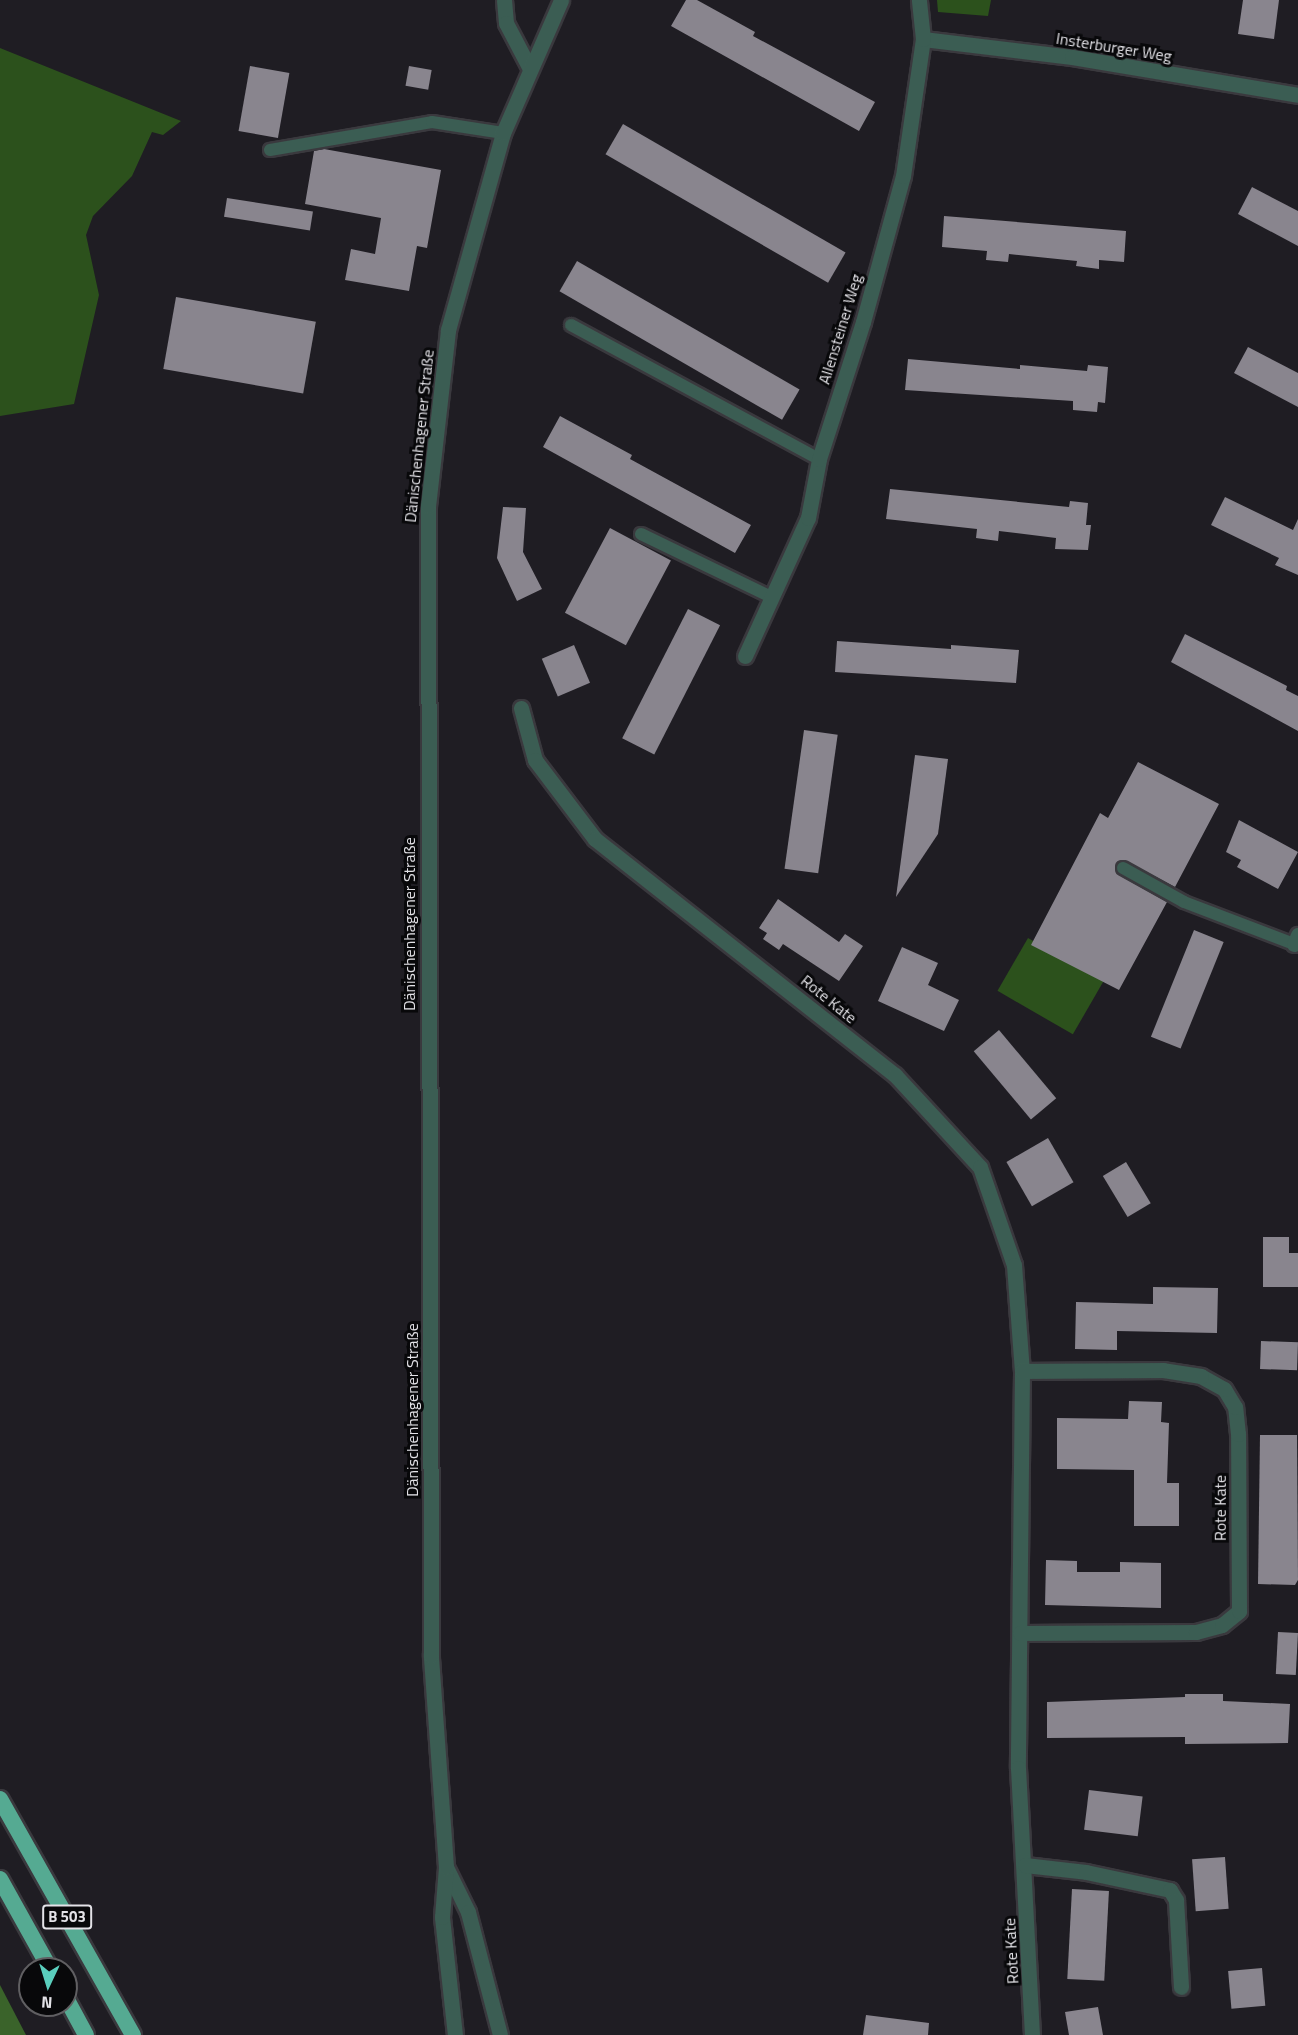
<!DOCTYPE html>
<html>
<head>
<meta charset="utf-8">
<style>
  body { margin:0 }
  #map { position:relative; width:1298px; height:2035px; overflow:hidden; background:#1f1d23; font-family:"Titillium Web",sans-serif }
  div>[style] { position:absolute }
  .green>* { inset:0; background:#2c511c; transform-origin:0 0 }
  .forest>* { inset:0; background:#3a632a }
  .building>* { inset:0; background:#89858e; transform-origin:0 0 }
  .roads { filter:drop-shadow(2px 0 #3a393e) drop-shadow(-2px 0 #3a393e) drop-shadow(0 2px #3a393e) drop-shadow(0 -2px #3a393e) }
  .service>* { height:12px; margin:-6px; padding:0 6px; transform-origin:6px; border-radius:6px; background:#3b5d53 }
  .minor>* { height:15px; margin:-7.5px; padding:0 7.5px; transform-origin:7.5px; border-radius:7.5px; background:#3b5d53 }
  .trunk>* { height:16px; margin:-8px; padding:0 8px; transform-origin:8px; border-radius:8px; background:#55aa92 }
  span { translate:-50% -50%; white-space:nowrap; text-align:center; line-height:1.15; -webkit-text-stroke:6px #08080a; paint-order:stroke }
  .shield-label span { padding:2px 4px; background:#08080a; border:2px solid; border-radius:4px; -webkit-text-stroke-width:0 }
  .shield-label { font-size:15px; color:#e3e2e7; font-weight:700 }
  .street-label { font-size:16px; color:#e3e2e7 }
  .north { position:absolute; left:18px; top:1957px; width:60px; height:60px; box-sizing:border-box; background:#08080a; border:2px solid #605f62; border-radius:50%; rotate:184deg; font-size:16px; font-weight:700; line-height:24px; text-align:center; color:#e3e2e7 }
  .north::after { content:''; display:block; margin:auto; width:21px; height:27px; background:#5acebd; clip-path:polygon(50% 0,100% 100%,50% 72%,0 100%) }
</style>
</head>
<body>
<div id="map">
  <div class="green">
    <i style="clip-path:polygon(937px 0,991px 0,988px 16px,938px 12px)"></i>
    <i style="clip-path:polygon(0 48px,181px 121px,163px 135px,152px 132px,132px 176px,93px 216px,86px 235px,99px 295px,74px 404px,0 416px)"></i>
    <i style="left:1028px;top:938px;width:87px;height:61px;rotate:30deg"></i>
  </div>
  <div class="forest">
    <i style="clip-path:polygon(0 1985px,26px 2035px,0 2035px)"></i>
  </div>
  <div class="building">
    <i style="clip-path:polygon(686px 0,697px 0,755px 32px,753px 36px,875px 102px,859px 131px,671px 26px)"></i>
    <i style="clip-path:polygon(1243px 0,1279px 0,1274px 39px,1238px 34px)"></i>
    <i style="left:250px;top:66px;width:40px;height:66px;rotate:10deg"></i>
    <i style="left:409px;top:66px;width:23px;height:20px;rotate:10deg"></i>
    <i style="left:623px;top:124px;width:257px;height:35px;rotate:30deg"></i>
    <i style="clip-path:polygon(324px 149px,441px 170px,427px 248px,417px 246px,409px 291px,345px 280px,351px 249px,375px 254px,381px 218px,305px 204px,314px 151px)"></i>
    <i style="clip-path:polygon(1252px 187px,1298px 211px,1298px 246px,1238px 214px)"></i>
    <i style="left:227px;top:198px;width:87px;height:19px;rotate:9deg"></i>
    <i style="clip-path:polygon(944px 216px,1126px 231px,1124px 262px,1099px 260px,1099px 269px,1076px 266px,1077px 261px,1009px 254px,1008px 262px,986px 260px,987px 251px,942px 247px)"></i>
    <i style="left:577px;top:261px;width:257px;height:35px;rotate:30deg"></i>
    <i style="left:176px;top:297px;width:142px;height:73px;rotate:10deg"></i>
    <i style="clip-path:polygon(1248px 347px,1298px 373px,1298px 407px,1234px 373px)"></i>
    <i style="clip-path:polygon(908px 359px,1020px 369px,1020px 365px,1087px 371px,1088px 365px,1108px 367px,1105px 403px,1098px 402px,1097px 412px,1073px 410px,1073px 401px,905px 390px)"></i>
    <i style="clip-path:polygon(560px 416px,632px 455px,630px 459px,751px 525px,735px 553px,543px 447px)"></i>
    <i style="clip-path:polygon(890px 489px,1069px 507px,1070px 501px,1088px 503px,1086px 525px,1091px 525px,1088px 550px,1055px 549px,1056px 538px,999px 531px,998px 541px,976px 538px,977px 529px,886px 519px)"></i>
    <i style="clip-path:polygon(1225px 497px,1293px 530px,1298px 519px,1298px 575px,1275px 565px,1279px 558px,1211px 525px)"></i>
    <i style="clip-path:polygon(503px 507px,526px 508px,523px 552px,542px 589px,517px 601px,497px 558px)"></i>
    <i style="left:610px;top:528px;width:69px;height:96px;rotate:28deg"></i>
    <i style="left:688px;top:609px;width:36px;height:145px;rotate:27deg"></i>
    <i style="clip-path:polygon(1185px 634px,1287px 686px,1286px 690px,1298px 696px,1298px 731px,1171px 662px)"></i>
    <i style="clip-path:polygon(837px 641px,951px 649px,951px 645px,1019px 650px,1016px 683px,835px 672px)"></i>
    <i style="left:574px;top:645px;width:41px;height:35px;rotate:67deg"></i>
    <i style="left:804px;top:730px;width:34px;height:140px;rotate:8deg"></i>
    <i style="clip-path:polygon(915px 755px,948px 759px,938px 834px,896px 897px)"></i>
    <i style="clip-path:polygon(1138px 762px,1219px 804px,1175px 887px,1126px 861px,1116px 865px,1119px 875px,1167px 902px,1119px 990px,1031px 945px,1100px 813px,1108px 818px)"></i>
    <i style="clip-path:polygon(1239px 820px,1298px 852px,1278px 889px,1237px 867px,1241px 860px,1226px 852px)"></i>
    <i style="clip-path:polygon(778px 899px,839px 942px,845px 934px,863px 946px,839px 981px,783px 944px,779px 950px,763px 939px,767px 933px,759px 928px)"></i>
    <i style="left:1194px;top:930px;width:32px;height:115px;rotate:22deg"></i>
    <i style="clip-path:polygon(902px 947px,938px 963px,928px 985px,959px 1000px,944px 1031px,878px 1001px)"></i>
    <i style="left:999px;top:1030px;width:89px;height:33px;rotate:50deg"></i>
    <i style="left:1048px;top:1138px;width:51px;height:48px;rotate:60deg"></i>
    <i style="left:1126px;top:1162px;width:48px;height:27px;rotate:59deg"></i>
    <i style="clip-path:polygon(1263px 1237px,1289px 1237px,1289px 1253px,1298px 1253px,1298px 1287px,1263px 1287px)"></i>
    <i style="clip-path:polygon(1153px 1287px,1218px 1288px,1217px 1333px,1117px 1331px,1117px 1350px,1075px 1349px,1076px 1302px,1153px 1304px)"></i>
    <i style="left:1261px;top:1341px;width:37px;height:28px;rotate:2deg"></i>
    <i style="clip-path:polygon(1129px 1401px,1162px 1402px,1161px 1422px,1169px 1423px,1167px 1483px,1179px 1483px,1179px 1526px,1134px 1526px,1134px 1470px,1057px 1469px,1057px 1418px,1128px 1419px)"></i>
    <i style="clip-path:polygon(1260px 1435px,1297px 1435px,1298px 1580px,1295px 1585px,1258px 1584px)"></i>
    <i style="clip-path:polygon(1046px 1560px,1077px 1561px,1077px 1572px,1120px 1572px,1120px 1562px,1161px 1563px,1161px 1608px,1045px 1605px)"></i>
    <i style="left:1278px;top:1632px;width:20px;height:42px;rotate:3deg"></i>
    <i style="clip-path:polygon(1185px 1694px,1223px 1694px,1223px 1701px,1290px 1704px,1288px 1743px,1185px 1744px,1185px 1737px,1047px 1738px,1047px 1702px,1185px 1697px)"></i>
    <i style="left:1089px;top:1790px;width:54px;height:40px;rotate:7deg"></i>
    <i style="left:1225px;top:1857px;width:52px;height:33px;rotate:86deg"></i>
    <i style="left:1072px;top:1889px;width:37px;height:90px;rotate:3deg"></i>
    <i style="left:1262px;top:1968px;width:38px;height:34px;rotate:85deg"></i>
    <i style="clip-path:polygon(1098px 2007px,1103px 2035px,1069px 2035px,1065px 2012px)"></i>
    <i style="clip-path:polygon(866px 2015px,929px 2023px,928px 2035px,863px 2035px)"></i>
  </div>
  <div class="roads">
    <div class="service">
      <i style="left:270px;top:150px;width:164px;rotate:-9.8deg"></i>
      <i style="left:432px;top:122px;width:72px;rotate:8.8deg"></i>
      <i style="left:571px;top:325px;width:282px;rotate:28.4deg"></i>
      <i style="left:641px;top:534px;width:142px;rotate:25.8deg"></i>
      <i style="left:1123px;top:868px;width:70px;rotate:29.1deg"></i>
      <i style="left:1184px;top:902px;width:118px;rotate:20.9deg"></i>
    </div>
    <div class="minor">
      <i style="left:504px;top:0;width:23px;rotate:85deg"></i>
      <i style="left:506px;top:23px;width:50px;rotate:62.4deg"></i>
      <i style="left:923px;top:39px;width:150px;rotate:6.9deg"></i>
      <i style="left:1072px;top:57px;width:229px;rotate:9.5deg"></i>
      <i style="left:745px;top:656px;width:152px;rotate:-65.5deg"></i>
      <i style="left:808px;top:518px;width:60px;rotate:-79.4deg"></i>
      <i style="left:819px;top:459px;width:144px;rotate:-72.2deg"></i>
      <i style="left:863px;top:322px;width:151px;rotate:-74.7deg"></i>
      <i style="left:903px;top:176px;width:138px;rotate:-81.7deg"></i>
      <i style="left:923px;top:39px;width:39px;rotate:-96deg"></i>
      <i style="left:521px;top:708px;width:54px;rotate:74.9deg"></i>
      <i style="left:535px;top:760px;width:99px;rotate:52.8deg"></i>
      <i style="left:595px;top:839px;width:382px;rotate:38.2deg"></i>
      <i style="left:895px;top:1075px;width:125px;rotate:47.3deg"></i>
      <i style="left:980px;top:1167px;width:104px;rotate:70.9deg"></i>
      <i style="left:1014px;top:1265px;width:106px;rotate:85.7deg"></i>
      <i style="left:1022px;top:1371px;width:397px;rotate:90.6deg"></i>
      <i style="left:1018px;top:1768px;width:267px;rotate:87deg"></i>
      <i style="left:1294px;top:944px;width:10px;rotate:-66deg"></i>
      <i style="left:1020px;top:1633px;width:176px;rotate:-0.3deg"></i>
      <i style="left:1196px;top:1632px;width:27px;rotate:-15deg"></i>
      <i style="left:1222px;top:1625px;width:22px;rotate:-39deg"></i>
      <i style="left:1239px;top:1611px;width:177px;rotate:-90.3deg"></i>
      <i style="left:1238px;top:1434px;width:27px;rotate:-96deg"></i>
      <i style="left:1235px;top:1407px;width:21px;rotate:-121deg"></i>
      <i style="left:1224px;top:1389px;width:26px;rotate:-151deg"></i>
      <i style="left:1201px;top:1376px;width:38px;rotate:-171deg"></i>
      <i style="left:1163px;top:1370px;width:141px;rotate:179.6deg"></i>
      <i style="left:1025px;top:1865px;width:61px;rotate:6.5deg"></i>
      <i style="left:1086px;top:1872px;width:86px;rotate:12.1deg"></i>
      <i style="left:1170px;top:1890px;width:12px;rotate:59deg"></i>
      <i style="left:1176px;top:1900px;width:87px;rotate:86.7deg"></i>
      <i style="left:446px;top:1867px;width:50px;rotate:63.9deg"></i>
      <i style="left:468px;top:1912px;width:127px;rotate:75.4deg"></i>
      <i style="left:455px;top:2035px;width:119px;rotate:-96.3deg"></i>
      <i style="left:442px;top:1917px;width:50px;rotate:-85.4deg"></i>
      <i style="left:446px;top:1867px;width:212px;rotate:-94.1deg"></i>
      <i style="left:431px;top:1656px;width:1150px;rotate:-90.15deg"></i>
      <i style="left:428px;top:506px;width:177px;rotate:-83.5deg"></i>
      <i style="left:448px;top:330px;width:205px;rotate:-74.4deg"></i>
      <i style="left:503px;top:133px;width:145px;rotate:-66.4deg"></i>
    </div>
    <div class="trunk">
      <i style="left:0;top:1799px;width:271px;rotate:60.6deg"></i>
      <i style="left:0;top:1879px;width:103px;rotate:60.9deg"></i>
      <i style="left:66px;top:1998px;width:42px;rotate:61.6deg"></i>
    </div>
  </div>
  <div class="shield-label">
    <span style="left:67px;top:1917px">B 503</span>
  </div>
  <div class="street-label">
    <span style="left:1114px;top:47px;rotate:9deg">Insterburger Weg</span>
    <span style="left:840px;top:329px;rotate:-73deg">Allensteiner Weg</span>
    <span style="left:419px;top:436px;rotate:-84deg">Dänischenhagener Straße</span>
    <span style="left:409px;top:924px;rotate:-90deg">Dänischenhagener Straße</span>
    <span style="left:829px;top:999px;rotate:39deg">Rote Kate</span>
    <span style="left:412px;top:1410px;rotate:-90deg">Dänischenhagener Straße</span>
    <span style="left:1220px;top:1508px;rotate:-90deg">Rote Kate</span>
    <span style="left:1011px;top:1951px;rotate:-93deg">Rote Kate</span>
  </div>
  <div class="north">N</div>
</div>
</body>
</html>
